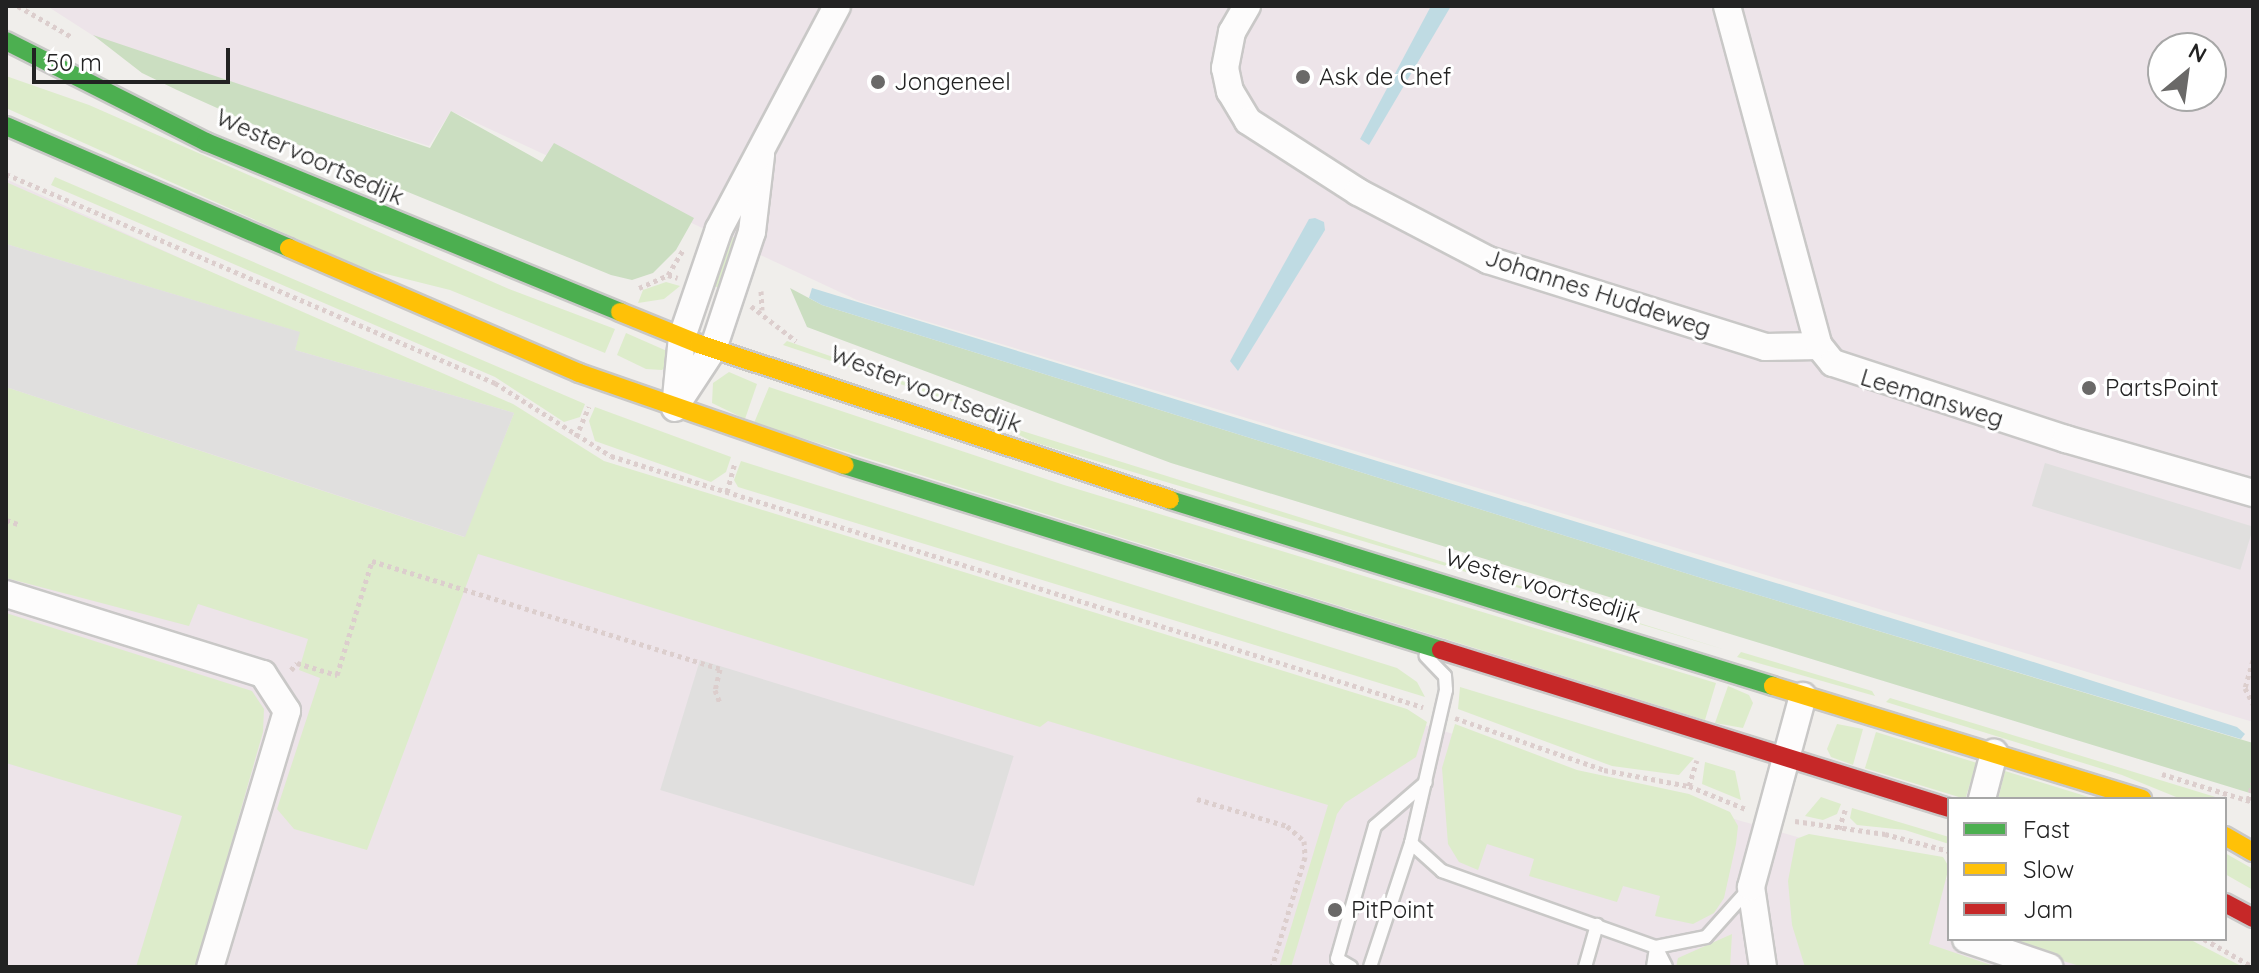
<!DOCTYPE html>
<html>
<head>
<meta charset="utf-8">
<style>
  body { margin:0 }
  #map { position:relative; width:2259px; height:973px; overflow:hidden; background:#f0eeeb; font-family:Quicksand,sans-serif }
  div>[style] { position:absolute }
  .industrial>* { inset:0; background:#ede4e9 }
  .grass>* { inset:0; background:#ddeccb; transform-origin:0 0 }
  .forest>* { inset:0; background:#cbdec1 }
  .parking>* { inset:0; background:#e0dfde; transform-origin:0 0 }
  .water>* { inset:0; background:#bfdbe3 }
  .path>* { height:5px; margin-top:-2.5px; transform-origin:0; background:repeating-linear-gradient(90deg,#dccecd 0 4px,transparent 0 8px) }
  .roads { filter:drop-shadow(2px 0 #c9c8c7) drop-shadow(-2px 0 #c9c8c7) drop-shadow(0 2px #c9c8c7) drop-shadow(0 -2px #c9c8c7) }
  .lane>* { height:12px; margin:-6px; padding:0 6px; transform-origin:6px; border-radius:6px; background:#fdfcfc }
  .street>* { height:26px; margin:-13px; padding:0 13px; transform-origin:13px; border-radius:13px; background:#fdfcfc }
  .fast>* { height:18px; margin:-9px; padding:0 9px; transform-origin:9px; border-radius:9px; background:#4caf50 }
  .slow>* { height:18px; margin:-9px; padding:0 9px; transform-origin:9px; border-radius:9px; background:#ffc107 }
  .jam>* { height:18px; margin:-9px; padding:0 9px; transform-origin:9px; border-radius:9px; background:#c62828 }
  .dots>* { width:22px; height:22px; translate:-50% -50%; box-sizing:border-box; border:4px solid #fff; border-radius:50% }
  span { translate:-50% -50%; white-space:nowrap; text-align:center; line-height:1.15; -webkit-text-stroke:6px #fff; paint-order:stroke }
  .poi-label { font-size:24px; color:#222 }
  .left { translate:0 -50%; text-align:left }
  .street-label { font-size:24px; color:#222 }
  .frame { position:absolute; inset:0; border:8px solid #222; pointer-events:none }
  .legend { position:absolute; left:1947px; top:797px; width:280px; height:144px; box-sizing:border-box; background:#fff; border:2px solid #a7a7a7; margin:0; padding:10px 14px; list-style:none; font-size:24px; color:#222 }
  .legend li { display:flex; align-items:center; gap:16px; height:40px }
  .legend b { width:40px; border:2px solid #a7a7a7 }
  .north { position:absolute; left:2147px; top:32px; width:80px; height:80px; box-sizing:border-box; background:#fff; border:2px solid #a7a7a7; border-radius:50%; rotate:29deg; font-size:22px; font-weight:700; line-height:32px; text-align:center; color:#222 }
  .north::after { content:''; display:block; margin:auto; width:28px; height:36px; background:#6a6968; clip-path:polygon(50% 0,100% 100%,50% 72%,0 100%) }
  .scale { position:absolute; left:32px; top:48px; width:198px; height:36px; box-sizing:border-box; border:4px solid #222; border-top:0; padding-left:10px; font-size:24px; line-height:28px; white-space:nowrap; color:#222; -webkit-text-stroke:6px #fff; paint-order:stroke }
</style>
</head>
<body>
<div id="map">
  <div class="industrial">
    <i style="clip-path:polygon(evenodd,47px 6px,2253px 6px,2253px 722px,859px 301px,451px 111px,429px 146px,103px 42px,47px 6px,2163px 48px,2211px 48px,2211px 96px,2163px 96px,2163px 48px)"></i>
    <i style="clip-path:polygon(6px 179px,508px 407px,603px 461px,1593px 779px,1949px 880px,1949px 939px,2143px 939px,2195px 967px,6px 967px)"></i>
  </div>
  <div class="grass">
    <i style="clip-path:polygon(6px 76px,89px 105px,509px 289px,615px 329px,605px 353px,450px 290px,362px 268px,6px 108px)"></i>
    <i style="clip-path:polygon(55px 177px,585px 404px,580px 417px,564px 422px,495px 377px,51px 185px)"></i>
    <i style="clip-path:polygon(6px 182px,513px 404px,604px 461px,1407px 709px,1427px 722px,1416px 757px,1345px 803px,1337px 814px,1291px 967px,1279px 967px,1328px 805px,1048px 721px,1040px 727px,478px 554px,367px 850px,294px 829px,277px 809px,320px 678px,299px 670px,308px 639px,198px 604px,189px 626px,6px 578px,6px 387px,464px 537px,514px 413px,295px 350px,299px 332px,6px 244px)"></i>
    <i style="clip-path:polygon(733px 237px,739px 239px,722px 289px,714px 286px)"></i>
    <i style="clip-path:polygon(666px 282px,680px 286px,664px 299px,638px 303px,643px 290px)"></i>
    <i style="clip-path:polygon(626px 333px,667px 351px,668px 365px,662px 370px,646px 369px,617px 355px)"></i>
    <i style="clip-path:polygon(787px 341px,968px 404px,1019px 430px,1726px 650px,1033px 442px,954px 402px,783px 345px)"></i>
    <i style="clip-path:polygon(729px 372px,757px 384px,745px 419px,712px 403px,713px 383px)"></i>
    <i style="clip-path:polygon(769px 387px,1064px 485px,1716px 683px,1705px 720px,754px 423px)"></i>
    <i style="clip-path:polygon(595px 407px,731px 457px,726px 472px,711px 482px,595px 441px,589px 421px)"></i>
    <i style="clip-path:polygon(741px 461px,1397px 668px,1417px 682px,1425px 697px,738px 487px,734px 480px)"></i>
    <i style="clip-path:polygon(6px 613px,252px 691px,264px 709px,263px 732px,196px 967px,136px 967px,182px 816px,6px 763px)"></i>
    <i style="clip-path:polygon(1741px 652px,1872px 691px,1875px 696px,1737px 657px)"></i>
    <i style="clip-path:polygon(1728px 686px,1749px 695px,1753px 703px,1743px 728px,1715px 723px)"></i>
    <i style="clip-path:polygon(1460px 687px,1694px 758px,1679px 775px,1612px 766px,1458px 709px)"></i>
    <i style="clip-path:polygon(1890px 698px,2036px 742px,2222px 799px,2181px 799px,2122px 775px,1886px 702px)"></i>
    <i style="clip-path:polygon(1455px 724px,1577px 770px,1689px 794px,1730px 812px,1738px 826px,1736px 844px,1724px 898px,1714px 913px,1693px 924px,1655px 916px,1660px 896px,1623px 886px,1617px 902px,1529px 876px,1534px 859px,1487px 844px,1478px 870px,1459px 862px,1448px 844px,1442px 768px)"></i>
    <i style="clip-path:polygon(1837px 724px,1863px 729px,1853px 765px,1831px 757px,1827px 749px)"></i>
    <i style="left:1876px;top:732px;width:105px;height:38px;rotate:17deg"></i>
    <i style="clip-path:polygon(1705px 762px,1735px 771px,1741px 800px,1702px 784px)"></i>
    <i style="clip-path:polygon(2005px 771px,2095px 799px,1998px 799px)"></i>
    <i style="clip-path:polygon(1821px 797px,1841px 804px,1837px 814px,1823px 820px,1805px 816px)"></i>
    <i style="clip-path:polygon(1852px 808px,1949px 837px,1949px 844px,1905px 830px,1857px 825px,1850px 818px)"></i>
    <i style="clip-path:polygon(1809px 834px,1943px 857px,1949px 867px,1929px 944px,1997px 967px,1805px 967px,1792px 925px,1788px 881px,1796px 839px)"></i>
    <i style="clip-path:polygon(2225px 853px,2253px 869px,2253px 890px,2225px 874px)"></i>
    <i style="clip-path:polygon(1732px 934px,1730px 967px,1676px 967px,1678px 958px)"></i>
    <i style="clip-path:polygon(1991px 939px,2189px 939px,2243px 967px,2083px 967px)"></i>
  </div>
  <div class="forest">
    <i style="clip-path:polygon(93px 35px,430px 148px,451px 111px,542px 162px,554px 143px,694px 218px,676px 250px,653px 273px,632px 280px,611px 275px,359px 172px,177px 90px,142px 73px)"></i>
    <i style="clip-path:polygon(790px 288px,822px 305px,1708px 580px,2253px 743px,2253px 794px,1171px 463px,807px 327px)"></i>
  </div>
  <div class="parking">
    <i style="clip-path:polygon(6px 244px,300px 332px,295px 350px,514px 413px,465px 537px,6px 387px)"></i>
    <i style="left:2045px;top:463px;width:218px;height:45px;rotate:17deg"></i>
    <i style="left:700px;top:660px;width:328px;height:136px;rotate:17deg"></i>
  </div>
  <div class="water">
    <i style="clip-path:polygon(1431px 6px,1451px 6px,1369px 145px,1360px 139px)"></i>
    <i style="clip-path:polygon(1315px 218px,1324px 222px,1325px 230px,1238px 371px,1230px 361px,1309px 219px)"></i>
    <i style="clip-path:polygon(812px 288px,2005px 653px,2237px 727px,2245px 734px,2241px 739px,1708px 580px,822px 305px,809px 298px)"></i>
  </div>
  <div class="path">
    <i style="left:18px;top:6px;width:62px;rotate:29.9deg"></i>
    <i style="left:6px;top:174px;width:532px;rotate:23.14deg"></i>
    <i style="left:495px;top:383px;width:137px;rotate:32.2deg"></i>
    <i style="left:611px;top:456px;width:850px;rotate:17.18deg"></i>
    <i style="left:668px;top:275px;width:29px;rotate:-59deg"></i>
    <i style="left:639px;top:288px;width:32px;rotate:-24deg"></i>
    <i style="left:668px;top:275px;width:10px;rotate:17deg"></i>
    <i style="left:761px;top:291px;width:19px;rotate:87deg"></i>
    <i style="left:751px;top:306px;width:57px;rotate:37.9deg"></i>
    <i style="left:576px;top:437px;width:33px;rotate:-67deg"></i>
    <i style="left:727px;top:492px;width:31px;rotate:-75deg"></i>
    <i style="left:6px;top:520px;width:13px;rotate:18deg"></i>
    <i style="left:2253px;top:660px;width:29px;rotate:106deg"></i>
    <i style="left:2245px;top:688px;width:18px;rotate:63deg"></i>
    <i style="left:291px;top:670px;width:9px;rotate:-49deg"></i>
    <i style="left:297px;top:663px;width:42px;rotate:16.7deg"></i>
    <i style="left:337px;top:675px;width:119px;rotate:-72.9deg"></i>
    <i style="left:372px;top:561px;width:364px;rotate:17.2deg"></i>
    <i style="left:720px;top:669px;width:22px;rotate:103deg"></i>
    <i style="left:715px;top:690px;width:14px;rotate:69deg"></i>
    <i style="left:1455px;top:718px;width:158px;rotate:19.2deg"></i>
    <i style="left:1604px;top:770px;width:86px;rotate:10.7deg"></i>
    <i style="left:1689px;top:786px;width:61px;rotate:22deg"></i>
    <i style="left:2162px;top:774px;width:95px;rotate:17.1deg"></i>
    <i style="left:1689px;top:786px;width:27px;rotate:-73deg"></i>
    <i style="left:1197px;top:799px;width:94px;rotate:16.7deg"></i>
    <i style="left:1287px;top:826px;width:23px;rotate:41deg"></i>
    <i style="left:1304px;top:841px;width:16px;rotate:86deg"></i>
    <i style="left:1305px;top:857px;width:115px;rotate:106.7deg"></i>
    <i style="left:2248px;top:800px;width:18px;rotate:-74deg"></i>
    <i style="left:1795px;top:821px;width:91px;rotate:8.2deg"></i>
    <i style="left:1885px;top:834px;width:66px;rotate:14.9deg"></i>
    <i style="left:1839px;top:829px;width:23px;rotate:-72deg"></i>
    <i style="left:2204px;top:939px;width:56px;rotate:29.7deg"></i>
  </div>
  <div class="roads">
    <div class="lane">
      <i style="left:1411px;top:843px;width:42px;rotate:42.1deg"></i>
      <i style="left:1442px;top:871px;width:227px;rotate:19.6deg"></i>
      <i style="left:1656px;top:947px;width:51px;rotate:-11.3deg"></i>
      <i style="left:1706px;top:937px;width:64px;rotate:-48.1deg"></i>
      <i style="left:1656px;top:947px;width:22px;rotate:63deg"></i>
      <i style="left:1351px;top:967px;width:16px;rotate:-150deg"></i>
      <i style="left:1337px;top:959px;width:138px;rotate:-74.1deg"></i>
      <i style="left:1375px;top:826px;width:67px;rotate:-40.8deg"></i>
      <i style="left:1370px;top:967px;width:131px;rotate:-71.7deg"></i>
      <i style="left:1411px;top:843px;width:157px;rotate:-77.1deg"></i>
      <i style="left:1446px;top:690px;width:14px;rotate:-94deg"></i>
      <i style="left:1445px;top:676px;width:28px;rotate:-134deg"></i>
      <i style="left:1585px;top:967px;width:44px;rotate:-74.1deg"></i>
      <i style="left:1653px;top:967px;width:20px;rotate:-81deg"></i>
    </div>
    <div class="street">
      <i style="left:1247px;top:6px;width:30px;rotate:120deg"></i>
      <i style="left:1232px;top:32px;width:37px;rotate:101deg"></i>
      <i style="left:1225px;top:68px;width:24px;rotate:78deg"></i>
      <i style="left:1230px;top:91px;width:35px;rotate:59deg"></i>
      <i style="left:1248px;top:121px;width:131px;rotate:32.8deg"></i>
      <i style="left:1358px;top:192px;width:147px;rotate:27.6deg"></i>
      <i style="left:1488px;top:260px;width:290px;rotate:17.4deg"></i>
      <i style="left:1765px;top:347px;width:54px;rotate:-1.1deg"></i>
      <i style="left:1727px;top:6px;width:352px;rotate:74.9deg"></i>
      <i style="left:1819px;top:346px;width:22px;rotate:51deg"></i>
      <i style="left:1833px;top:363px;width:245px;rotate:18.1deg"></i>
      <i style="left:2066px;top:439px;width:195px;rotate:16.1deg"></i>
      <i style="left:678px;top:402px;width:64px;rotate:-56.6deg"></i>
      <i style="left:713px;top:349px;width:123px;rotate:-71.6deg"></i>
      <i style="left:752px;top:232px;width:78px;rotate:-83.3deg"></i>
      <i style="left:675px;top:408px;width:71px;rotate:-84.4deg"></i>
      <i style="left:682px;top:337px;width:114px;rotate:-71.1deg"></i>
      <i style="left:719px;top:229px;width:252px;rotate:-62.1deg"></i>
      <i style="left:6px;top:594px;width:269px;rotate:17.3deg"></i>
      <i style="left:263px;top:674px;width:44px;rotate:57deg"></i>
      <i style="left:287px;top:711px;width:267px;rotate:106.7deg"></i>
      <i style="left:1982px;top:799px;width:48px;rotate:-75.4deg"></i>
      <i style="left:1966px;top:939px;width:88px;rotate:18.6deg"></i>
      <i style="left:1763px;top:967px;width:81px;rotate:-98.5deg"></i>
      <i style="left:1751px;top:887px;width:198px;rotate:-74.8deg"></i>
    </div>
    <div class="fast">
      <i style="left:6px;top:41px;width:224px;rotate:26.8deg"></i>
      <i style="left:206px;top:142px;width:448px;rotate:22.3deg"></i>
      <i style="left:6px;top:126px;width:308px;rotate:23.3deg"></i>
      <i style="left:844px;top:465px;width:625px;rotate:17.22deg"></i>
      <i style="left:1170px;top:500px;width:631px;rotate:17.14deg"></i>
    </div>
    <div class="slow">
      <i style="left:289px;top:248px;width:316px;rotate:23.3deg"></i>
      <i style="left:579px;top:373px;width:281px;rotate:19.1deg"></i>
      <i style="left:620px;top:312px;width:85px;rotate:22.1deg"></i>
      <i style="left:699px;top:344px;width:496px;rotate:18.3deg"></i>
      <i style="left:1773px;top:686px;width:386px;rotate:17deg"></i>
      <i style="left:2225px;top:836px;width:32px;rotate:30deg"></i>
    </div>
    <div class="jam">
      <i style="left:1441px;top:650px;width:532px;rotate:17.28deg"></i>
      <i style="left:2225px;top:903px;width:32px;rotate:28deg"></i>
    </div>
  </div>
  <div class="dots">
    <i style="left:1303px;top:77px;background:#6a6968"></i>
    <i style="left:878px;top:82px;background:#6a6968"></i>
    <i style="left:2089px;top:388px;background:#6a6968"></i>
    <i style="left:1335px;top:910px;background:#6a6968"></i>
  </div>
  <div class="poi-label">
    <span class="left" style="left:1319px;top:77px">Ask de Chef</span>
    <span class="left" style="left:894px;top:82px">Jongeneel</span>
    <span class="left" style="left:2105px;top:388px">PartsPoint</span>
    <span class="left" style="left:1351px;top:910px">PitPoint</span>
  </div>
  <div class="street-label">
    <span style="left:310px;top:157px;rotate:24deg">Westervoortsedijk</span>
    <span style="left:1598px;top:293px;rotate:18deg">Johannes Huddeweg</span>
    <span style="left:926px;top:389px;rotate:21deg">Westervoortsedijk</span>
    <span style="left:1932px;top:398px;rotate:17deg">Leemansweg</span>
    <span style="left:1543px;top:586px;rotate:17deg">Westervoortsedijk</span>
  </div>
  <div class="frame"></div>
  <ul class="legend">
  <li><b style="height:10px;background:#4caf50"></b>Fast</li>
  <li><b style="height:10px;background:#ffc107"></b>Slow</li>
  <li><b style="height:10px;background:#c62828"></b>Jam</li>
  </ul>
  <div class="north">N</div>
  <div class="scale">50 m</div>
</div>
</body>
</html>
